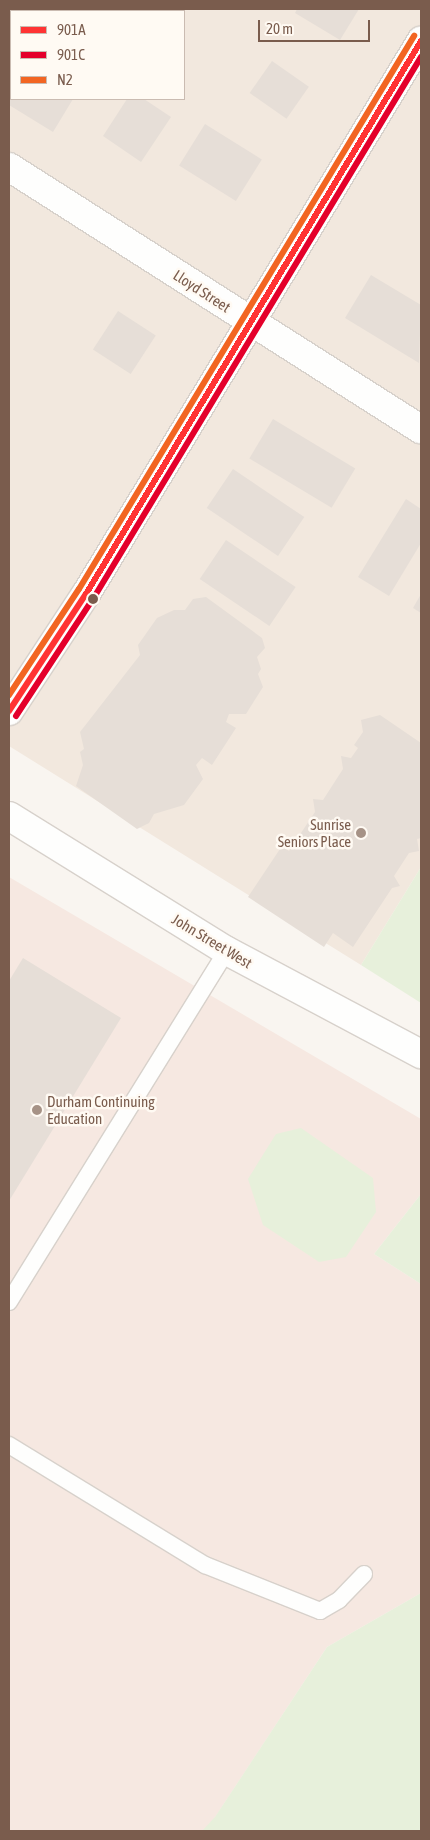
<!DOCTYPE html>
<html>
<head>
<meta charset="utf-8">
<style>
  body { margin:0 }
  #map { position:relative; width:430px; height:1840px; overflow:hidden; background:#f9f5f0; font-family:"Asap Condensed",sans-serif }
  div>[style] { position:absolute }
  .residential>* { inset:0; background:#f2e8de }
  .commercial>* { inset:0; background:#f6e8e1 }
  .green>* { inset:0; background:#e7f0db }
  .building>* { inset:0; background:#e6ded7; transform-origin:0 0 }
  .roads { filter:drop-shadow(1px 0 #d7d1cb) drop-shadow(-1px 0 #d7d1cb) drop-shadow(0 1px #d7d1cb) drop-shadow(0 -1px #d7d1cb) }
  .lane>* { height:16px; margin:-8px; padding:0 8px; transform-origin:8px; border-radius:8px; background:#fefefd }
  .street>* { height:28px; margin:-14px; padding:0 14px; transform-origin:14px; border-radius:14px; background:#fefefd }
  .secondary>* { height:28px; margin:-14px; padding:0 14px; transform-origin:14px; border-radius:14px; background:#fefefd }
  .bus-1>* { height:6px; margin:-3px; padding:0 3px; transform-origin:3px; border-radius:3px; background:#f33 }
  .bus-2>* { height:6px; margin:-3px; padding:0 3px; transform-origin:3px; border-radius:3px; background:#e4002b }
  .bus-3>* { height:6px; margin:-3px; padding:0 3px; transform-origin:3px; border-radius:3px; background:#f26522 }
  .dots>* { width:14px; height:14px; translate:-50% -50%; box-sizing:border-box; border:2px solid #fffaf3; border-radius:50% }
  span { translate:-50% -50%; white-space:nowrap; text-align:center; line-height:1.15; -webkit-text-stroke:5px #fffaf3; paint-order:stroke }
  .street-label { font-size:15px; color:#7a5c4d }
  .poi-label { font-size:15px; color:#7a5c4d }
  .right { translate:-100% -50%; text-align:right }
  .left { translate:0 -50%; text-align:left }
  .frame { position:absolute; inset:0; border:10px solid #7a5c4d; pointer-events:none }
  .legend { position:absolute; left:10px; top:10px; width:175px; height:90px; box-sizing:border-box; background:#fffaf3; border:1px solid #cabbb1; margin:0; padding:6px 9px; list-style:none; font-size:15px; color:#7a5c4d }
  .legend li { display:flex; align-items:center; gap:10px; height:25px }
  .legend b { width:25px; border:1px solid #cabbb1 }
  .scale { position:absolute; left:258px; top:20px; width:112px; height:22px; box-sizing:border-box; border:2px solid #7a5c4d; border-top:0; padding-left:6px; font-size:15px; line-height:18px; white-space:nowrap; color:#7a5c4d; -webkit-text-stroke:4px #fffaf3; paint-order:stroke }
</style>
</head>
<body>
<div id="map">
  <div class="residential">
    <i style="clip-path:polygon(evenodd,9px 9px,421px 9px,421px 867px,361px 965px,9px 746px,9px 9px,11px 11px,184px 11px,184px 99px,11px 99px,11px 11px)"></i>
  </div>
  <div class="commercial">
    <i style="clip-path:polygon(9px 877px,421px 1119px,421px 1194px,374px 1254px,421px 1284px,421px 1593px,327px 1647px,206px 1831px,9px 1831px)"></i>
  </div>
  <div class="green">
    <i style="clip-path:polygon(421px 867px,421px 1003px,361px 965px)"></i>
    <i style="clip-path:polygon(301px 1128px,373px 1178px,376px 1212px,346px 1257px,319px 1262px,263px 1225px,248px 1179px,276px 1134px)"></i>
    <i style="clip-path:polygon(421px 1194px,421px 1284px,374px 1254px)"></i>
    <i style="clip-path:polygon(421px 1593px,421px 1831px,202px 1831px,215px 1817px,327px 1647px)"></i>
  </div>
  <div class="building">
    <i style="clip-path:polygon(297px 9px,359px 9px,340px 40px,295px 13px)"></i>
    <i style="clip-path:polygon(11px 16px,11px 99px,73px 99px,53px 132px,9px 105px)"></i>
    <i style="left:272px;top:61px;width:45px;height:39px;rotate:35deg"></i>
    <i style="clip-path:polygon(127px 99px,144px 99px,171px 117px,141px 162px,103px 136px)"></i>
    <i style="left:205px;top:124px;width:67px;height:49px;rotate:32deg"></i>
    <i style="clip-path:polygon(371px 275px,421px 305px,419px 363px,345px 318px)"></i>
    <i style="left:118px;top:311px;width:45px;height:46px;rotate:33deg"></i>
    <i style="left:273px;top:419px;width:96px;height:46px;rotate:31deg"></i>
    <i style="left:233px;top:469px;width:86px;height:47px;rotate:34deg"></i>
    <i style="clip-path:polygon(406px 499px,421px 509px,421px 543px,389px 596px,358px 577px)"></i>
    <i style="left:226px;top:540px;width:84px;height:47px;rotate:34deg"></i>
    <i style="clip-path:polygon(421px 594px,421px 613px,413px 608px)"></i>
    <i style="clip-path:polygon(206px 597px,262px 638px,265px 648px,257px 657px,261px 669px,258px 674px,263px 687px,246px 714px,229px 714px,226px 722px,236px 728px,212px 765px,202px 758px,196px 765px,203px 779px,184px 805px,154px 814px,149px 823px,137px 829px,76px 786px,83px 765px,80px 752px,84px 749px,80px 732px,140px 655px,138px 645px,157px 618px,174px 610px,185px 610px,193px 599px)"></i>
    <i style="clip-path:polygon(380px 715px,421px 743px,421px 838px,417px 839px,419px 851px,409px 853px,394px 876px,400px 886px,392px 888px,353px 947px,333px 933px,324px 947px,248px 897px,282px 846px,289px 851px,315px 812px,313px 799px,323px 800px,343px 769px,341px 756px,351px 758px,358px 748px,354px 745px,363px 732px,361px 720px)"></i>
    <i style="clip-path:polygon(23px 958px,121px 1018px,9px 1201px,9px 981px)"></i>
  </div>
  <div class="roads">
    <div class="lane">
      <i style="left:9px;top:1302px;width:413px;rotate:-58.2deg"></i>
      <i style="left:9px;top:1445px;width:230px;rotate:31.5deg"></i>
      <i style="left:205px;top:1565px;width:124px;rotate:21.8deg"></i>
      <i style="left:320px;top:1611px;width:22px;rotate:-30deg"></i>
      <i style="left:339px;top:1600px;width:36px;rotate:-46deg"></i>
    </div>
    <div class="street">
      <i style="left:9px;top:167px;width:488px;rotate:32.5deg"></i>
    </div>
    <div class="secondary">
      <i style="left:9px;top:711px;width:140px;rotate:-56.7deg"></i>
      <i style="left:86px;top:594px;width:647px;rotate:-58.79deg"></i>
      <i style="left:9px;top:816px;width:256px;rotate:31.8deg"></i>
      <i style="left:227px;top:951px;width:220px;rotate:28deg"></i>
    </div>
  </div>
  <div class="bus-1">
    <i style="left:9px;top:711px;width:140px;rotate:-56.7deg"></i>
    <i style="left:86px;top:594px;width:647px;rotate:-58.79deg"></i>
  </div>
  <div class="bus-2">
    <i style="left:16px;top:716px;width:140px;rotate:-56.7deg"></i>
    <i style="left:93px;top:599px;width:634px;rotate:-58.82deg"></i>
  </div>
  <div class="bus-3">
    <i style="left:9px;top:695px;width:127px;rotate:-56.6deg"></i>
    <i style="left:79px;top:589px;width:647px;rotate:-58.79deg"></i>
  </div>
  <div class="dots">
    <i style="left:93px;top:599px;background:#7a5c4d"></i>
    <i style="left:361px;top:833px;background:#a69286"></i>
    <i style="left:37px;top:1110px;background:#a69286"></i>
  </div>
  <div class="street-label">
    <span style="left:202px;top:291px;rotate:33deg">Lloyd Street</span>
    <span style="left:212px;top:941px;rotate:31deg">John Street West</span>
  </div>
  <div class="poi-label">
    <span class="right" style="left:351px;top:833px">Sunrise<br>Seniors Place</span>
    <span class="left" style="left:47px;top:1110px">Durham Continuing<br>Education</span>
  </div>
  <div class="frame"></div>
  <ul class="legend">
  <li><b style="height:6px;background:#f33"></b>901A</li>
  <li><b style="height:6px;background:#e4002b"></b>901C</li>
  <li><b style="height:6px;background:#f26522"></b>N2</li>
  </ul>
  <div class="scale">20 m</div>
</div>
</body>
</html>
